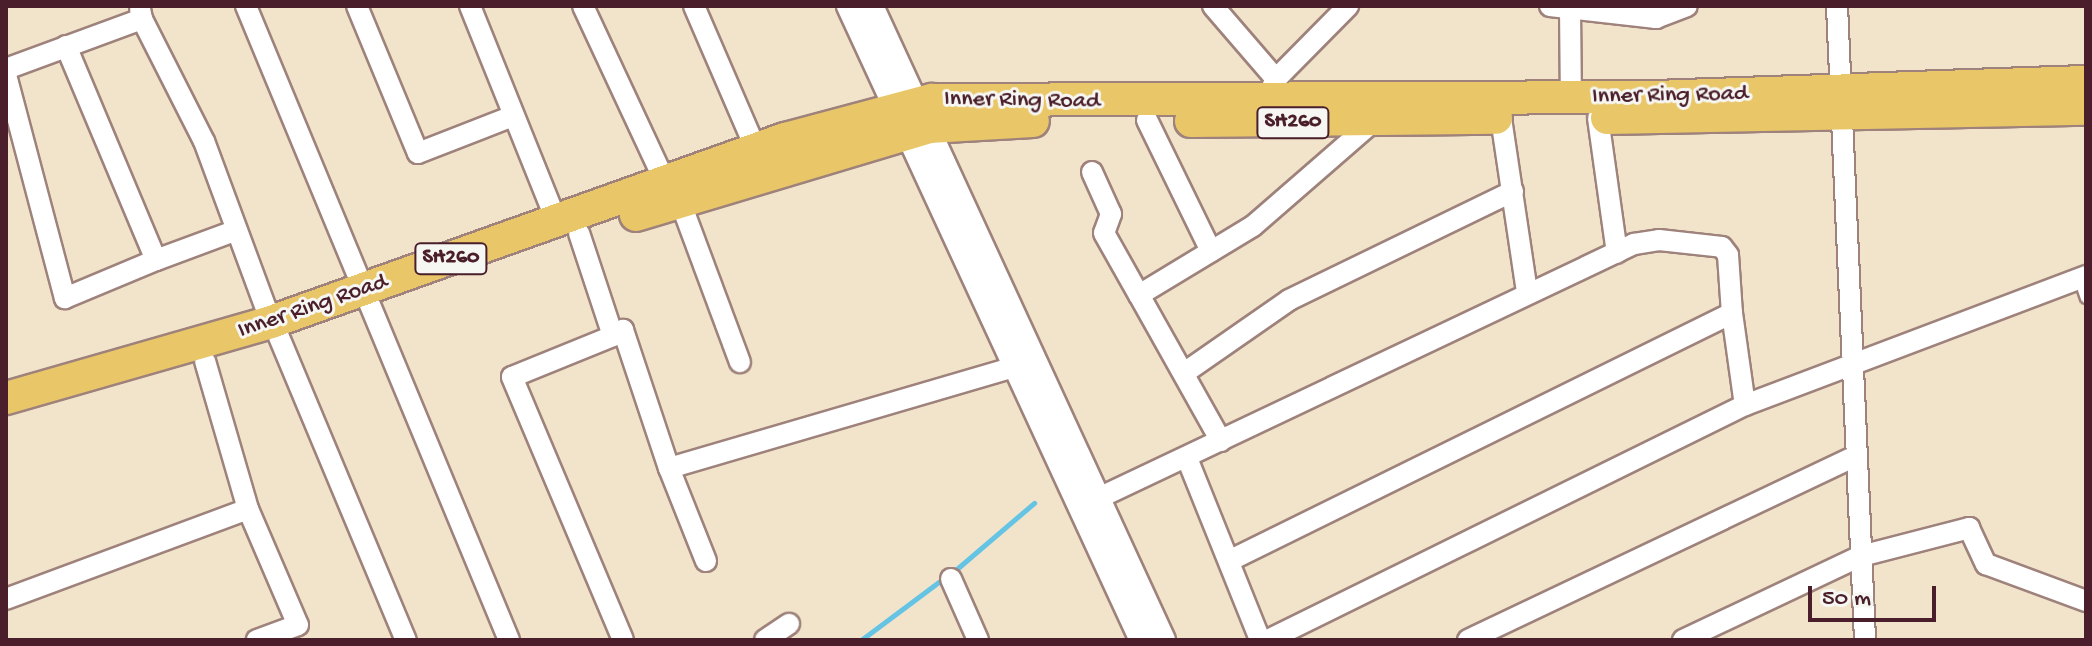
<!DOCTYPE html>
<html>
<head>
<meta charset="utf-8">
<style>
  body { margin:0 }
  #map { position:relative; width:2092px; height:646px; overflow:hidden; background:#f1e4cb; font-family:"Gochi Hand",sans-serif }
  div>[style] { position:absolute }
  .stream>* { height:5px; margin:-2.5px; padding:0 2.5px; transform-origin:2.5px; border-radius:2.5px; background:#65c4e4 }
  .roads { filter:drop-shadow(2px 0 #9e827b) drop-shadow(-2px 0 #9e827b) drop-shadow(0 2px #9e827b) drop-shadow(0 -2px #9e827b) }
  .service>* { height:10px; margin:-5px; padding:0 5px; transform-origin:5px; border-radius:5px; background:#fff }
  .minor>* { height:20px; margin:-10px; padding:0 10px; transform-origin:10px; border-radius:10px; background:#fff }
  .tertiary>* { height:24px; margin:-12px; padding:0 12px; transform-origin:12px; border-radius:12px; background:#fff }
  .trunk>* { height:32px; margin:-16px; padding:0 16px; transform-origin:16px; border-radius:16px; background:#e9c769 }
  span { translate:-50% -50%; white-space:nowrap; text-align:center; line-height:1.15; -webkit-text-stroke:6px #f6f6f2; paint-order:stroke }
  .shield-label span { padding:2px 6px; background:#f6f6f2; border:2px solid; border-radius:6px; -webkit-text-stroke-width:0 }
  .shield-label { font-size:22px; color:#4a1f2b; font-weight:700 }
  .street-label { font-size:24px; color:#4a1f2b }
  .frame { position:absolute; inset:0; border:8px solid #4a1f2b; pointer-events:none }
  .scale { position:absolute; left:1808px; top:586px; width:128px; height:36px; box-sizing:border-box; border:4px solid #4a1f2b; border-top:0; padding-left:10px; font-size:24px; line-height:28px; white-space:nowrap; color:#4a1f2b; -webkit-text-stroke:6px #f6f6f2; paint-order:stroke }
</style>
</head>
<body>
<div id="map">
  <div class="stream">
    <i style="left:952px;top:573px;width:108px;rotate:-40.5deg"></i>
    <i style="left:861px;top:640px;width:104px;rotate:-36.8deg"></i>
  </div>
  <div class="roads">
    <div class="service">
      <i style="left:2079px;top:278px;width:21px;rotate:71deg"></i>
    </div>
    <div class="minor">
      <i style="left:246px;top:6px;width:686px;rotate:67.47deg"></i>
      <i style="left:357px;top:6px;width:159px;rotate:67.5deg"></i>
      <i style="left:418px;top:153px;width:102px;rotate:-21.3deg"></i>
      <i style="left:470px;top:6px;width:231px;rotate:68.1deg"></i>
      <i style="left:583px;top:6px;width:194px;rotate:65deg"></i>
      <i style="left:694px;top:6px;width:156px;rotate:66.6deg"></i>
      <i style="left:1213px;top:6px;width:96px;rotate:49.2deg"></i>
      <i style="left:1550px;top:6px;width:107px;rotate:6.5deg"></i>
      <i style="left:1656px;top:18px;width:33px;rotate:-21deg"></i>
      <i style="left:1837px;top:6px;width:635px;rotate:87.47deg"></i>
      <i style="left:1570px;top:8px;width:89px;rotate:89.4deg"></i>
      <i style="left:142px;top:19px;width:137px;rotate:63.1deg"></i>
      <i style="left:204px;top:141px;width:193px;rotate:69.7deg"></i>
      <i style="left:66px;top:46px;width:232px;rotate:67.2deg"></i>
      <i style="left:156px;top:260px;width:86px;rotate:-20.3deg"></i>
      <i style="left:6px;top:69px;width:145px;rotate:-20.2deg"></i>
      <i style="left:142px;top:19px;width:10px;rotate:-101deg"></i>
      <i style="left:6px;top:75px;width:231px;rotate:75.2deg"></i>
      <i style="left:65px;top:298px;width:99px;rotate:-22.7deg"></i>
      <i style="left:1266px;top:99px;width:22px;rotate:-63deg"></i>
      <i style="left:1276px;top:79px;width:103px;rotate:-45.4deg"></i>
      <i style="left:1501px;top:118px;width:177px;rotate:81.5deg"></i>
      <i style="left:1598px;top:118px;width:136px;rotate:82deg"></i>
      <i style="left:1147px;top:120px;width:146px;rotate:64deg"></i>
      <i style="left:1092px;top:172px;width:46px;rotate:65.7deg"></i>
      <i style="left:1111px;top:214px;width:20px;rotate:110deg"></i>
      <i style="left:1104px;top:233px;width:71px;rotate:60.6deg"></i>
      <i style="left:680px;top:201px;width:172px;rotate:69.6deg"></i>
      <i style="left:579px;top:233px;width:108px;rotate:71.7deg"></i>
      <i style="left:613px;top:336px;width:109px;rotate:157.9deg"></i>
      <i style="left:512px;top:377px;width:285px;rotate:67.1deg"></i>
      <i style="left:1732px;top:313px;width:93px;rotate:82deg"></i>
      <i style="left:613px;top:336px;width:12px;rotate:-31deg"></i>
      <i style="left:623px;top:330px;width:145px;rotate:71.6deg"></i>
      <i style="left:279px;top:337px;width:329px;rotate:67.3deg"></i>
      <i style="left:1187px;top:371px;width:124px;rotate:-34.8deg"></i>
      <i style="left:1289px;top:300px;width:249px;rotate:-25.9deg"></i>
      <i style="left:1221px;top:441px;width:167px;rotate:-119.3deg"></i>
      <i style="left:1139px;top:295px;width:133px;rotate:-31.2deg"></i>
      <i style="left:1253px;top:226px;width:154px;rotate:-41deg"></i>
      <i style="left:1187px;top:458px;width:196px;rotate:68.1deg"></i>
      <i style="left:1086px;top:504px;width:607px;rotate:-25.38deg"></i>
      <i style="left:1634px;top:244px;width:25px;rotate:-9deg"></i>
      <i style="left:1659px;top:240px;width:63px;rotate:6.3deg"></i>
      <i style="left:1722px;top:247px;width:10px;rotate:53deg"></i>
      <i style="left:1728px;top:255px;width:58px;rotate:86.1deg"></i>
      <i style="left:1732px;top:313px;width:556px;rotate:153.76deg"></i>
      <i style="left:248px;top:509px;width:126px;rotate:66.7deg"></i>
      <i style="left:298px;top:625px;width:44px;rotate:159.9deg"></i>
      <i style="left:706px;top:561px;width:100px;rotate:-111.7deg"></i>
      <i style="left:669px;top:468px;width:356px;rotate:-16.3deg"></i>
      <i style="left:951px;top:579px;width:67px;rotate:66.1deg"></i>
      <i style="left:6px;top:599px;width:258px;rotate:-20.4deg"></i>
      <i style="left:248px;top:509px;width:154px;rotate:-106.2deg"></i>
      <i style="left:765px;top:640px;width:29px;rotate:-34deg"></i>
      <i style="left:1268px;top:640px;width:532px;rotate:-26.23deg"></i>
      <i style="left:1745px;top:405px;width:365px;rotate:-20.7deg"></i>
      <i style="left:1468px;top:640px;width:429px;rotate:-25.4deg"></i>
      <i style="left:1683px;top:640px;width:197px;rotate:-25.3deg"></i>
      <i style="left:1861px;top:556px;width:112px;rotate:-14.5deg"></i>
      <i style="left:1969px;top:528px;width:40px;rotate:65deg"></i>
      <i style="left:1986px;top:564px;width:107px;rotate:20.3deg"></i>
    </div>
    <div class="tertiary">
      <i style="left:849px;top:6px;width:698px;rotate:65.2deg"></i>
      <i style="left:871px;top:6px;width:698px;rotate:65.27deg"></i>
    </div>
    <div class="trunk">
      <i style="left:1607px;top:118px;width:479px;rotate:-1.1deg"></i>
      <i style="left:1191px;top:121px;width:305px;rotate:-0.6deg"></i>
      <i style="left:636px;top:215px;width:306px;rotate:-16.7deg"></i>
      <i style="left:929px;top:127px;width:104px;rotate:-3.3deg"></i>
      <i style="left:6px;top:398px;width:276px;rotate:-16deg"></i>
      <i style="left:271px;top:322px;width:546px;rotate:-19.6deg"></i>
      <i style="left:785px;top:139px;width:152px;rotate:-14.9deg"></i>
      <i style="left:932px;top:100px;width:723px;rotate:-0.24deg"></i>
      <i style="left:1655px;top:97px;width:431px;rotate:-2deg"></i>
    </div>
  </div>
  <div class="shield-label">
    <span style="left:1293px;top:123px">SH260</span>
    <span style="left:451px;top:259px">SH260</span>
  </div>
  <div class="street-label">
    <span style="left:1670px;top:96px;rotate:-1deg">Inner Ring Road</span>
    <span style="left:1022px;top:101px;rotate:1deg">Inner Ring Road</span>
    <span style="left:313px;top:307px;rotate:-19deg">Inner Ring Road</span>
  </div>
  <div class="frame"></div>
  <div class="scale">50 m</div>
</div>
</body>
</html>
